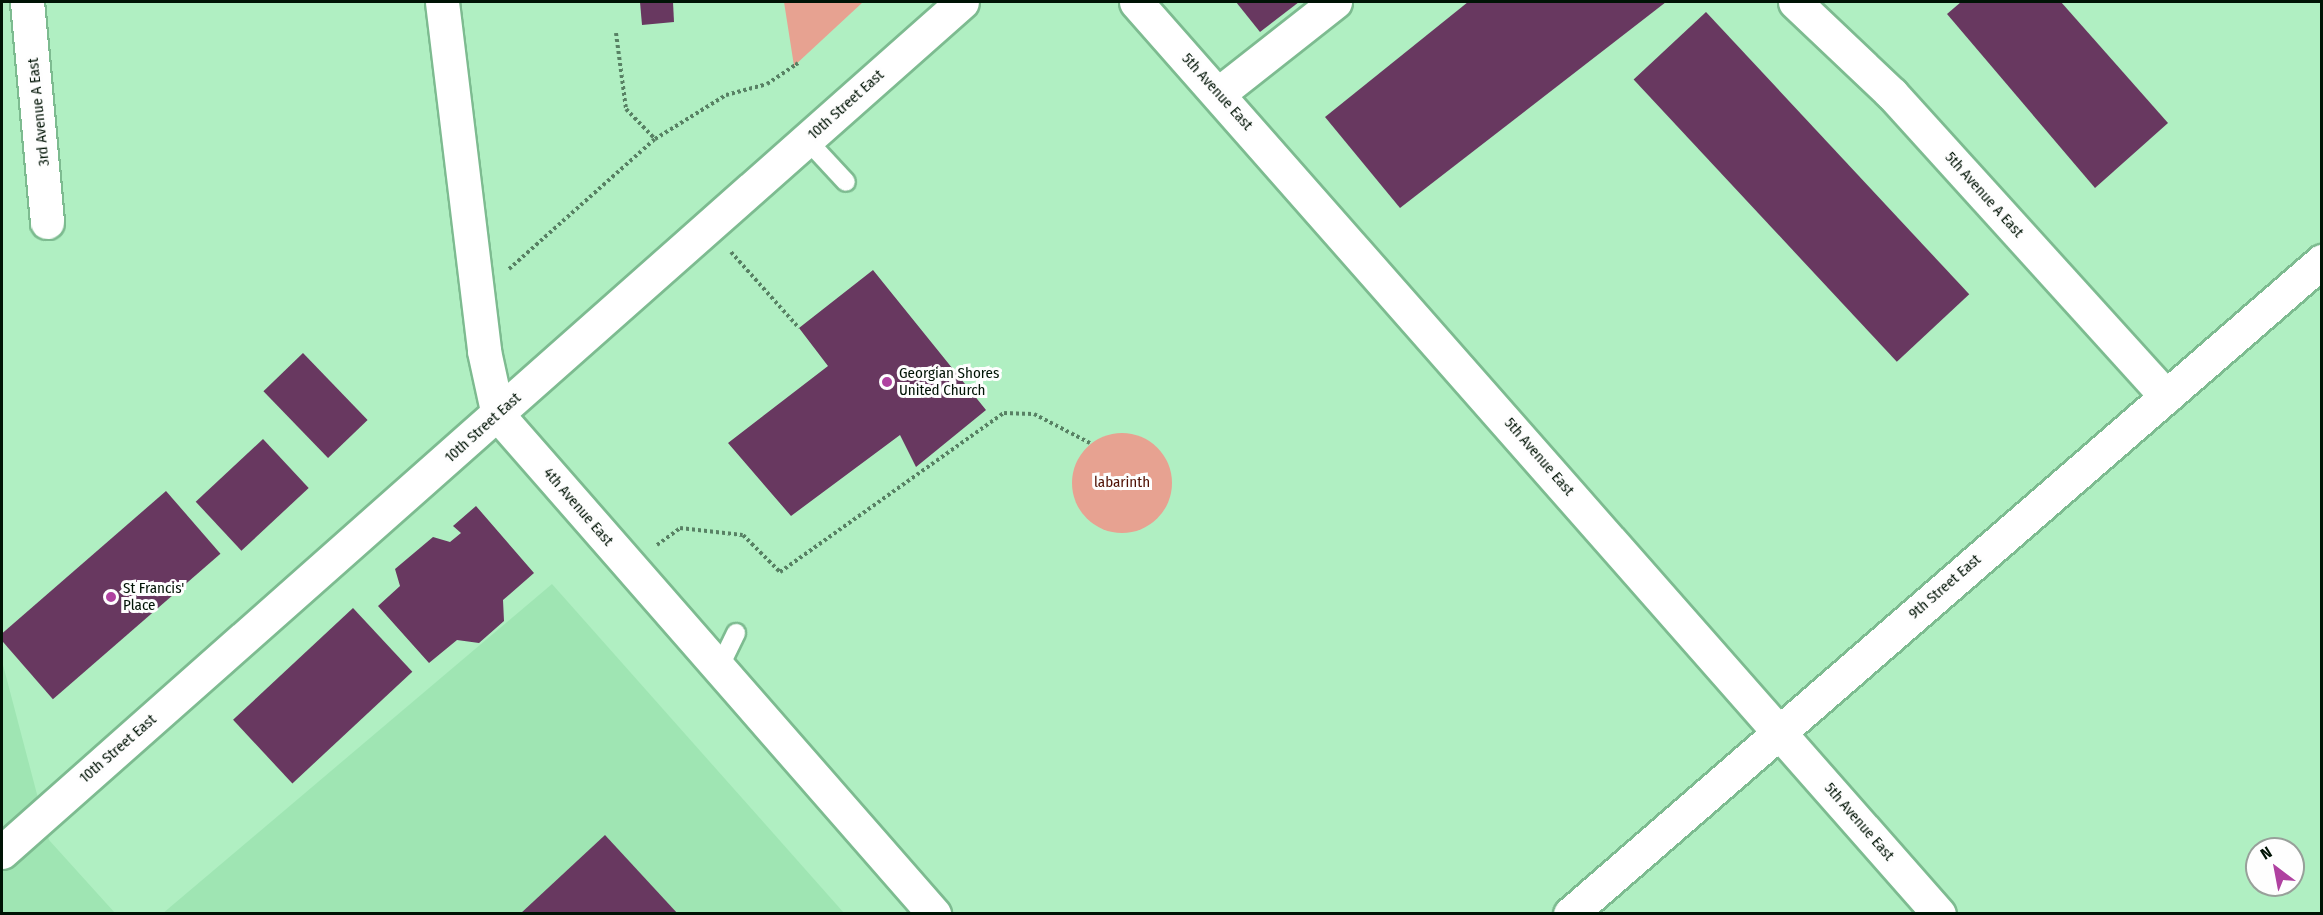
<!DOCTYPE html>
<html>
<head>
<meta charset="utf-8">
<style>
  body { margin:0 }
  #map { position:relative; width:2323px; height:915px; overflow:hidden; background:#b0efc2; font-family:"Fira Sans Condensed",sans-serif }
  div>[style] { position:absolute }
  .built>* { inset:0; background:#9fe5b3 }
  .green>* { inset:0; background:#e7a291 }
  .round { border-radius:50% }
  .building>* { inset:0; background:#683860; transform-origin:0 0 }
  .path>* { height:4px; margin-top:-2px; transform-origin:0; background:repeating-linear-gradient(90deg,#588164 0 3px,transparent 0 6px) }
  .roads { filter:drop-shadow(2px 0 #7dbb90) drop-shadow(-2px 0 #7dbb90) drop-shadow(0 2px #7dbb90) drop-shadow(0 -2px #7dbb90) }
  .lane>* { height:18px; margin:-9px; padding:0 9px; transform-origin:9px; border-radius:9px; background:#fff }
  .street>* { height:33px; margin:-16.5px; padding:0 16.5px; transform-origin:16.5px; border-radius:16.5px; background:#fff }
  .primary>* { height:33px; margin:-16.5px; padding:0 16.5px; transform-origin:16.5px; border-radius:16.5px; background:#fff }
  .dots>* { width:16px; height:16px; translate:-50% -50%; box-sizing:border-box; border:3px solid #fefefe; border-radius:50% }
  span { translate:-50% -50%; white-space:nowrap; text-align:center; line-height:1.15; -webkit-text-stroke:6px #fefefe; paint-order:stroke }
  .street-label { font-size:15px; color:#001305 }
  .poi-label { font-size:15px; color:#001305 }
  .left { translate:0 -50%; text-align:left }
  .park-label { font-size:15px; color:#501104 }
  .frame { position:absolute; inset:0; border:3px solid #001305; pointer-events:none }
  .north { position:absolute; left:2245px; top:837px; width:60px; height:60px; box-sizing:border-box; background:#fefefe; border:2px solid #98a09a; border-radius:50%; rotate:328deg; font-size:16px; font-weight:700; line-height:24px; text-align:center; color:#001305 }
  .north::after { content:''; display:block; margin:auto; width:21px; height:27px; background:#af41a0; clip-path:polygon(50% 0,100% 100%,50% 72%,0 100%) }
</style>
</head>
<body>
<div id="map">
  <div class="built">
    <i style="clip-path:polygon(552px 584px,844px 913px,162px 914px)"></i>
    <i style="clip-path:polygon(2px 661px,49px 840px,115px 913px,2px 913px)"></i>
  </div>
  <div class="green">
    <i style="clip-path:polygon(784px 2px,863px 2px,794px 66px)"></i>
    <i class="round" style="left:1072px;top:433px;width:100px;height:100px"></i>
  </div>
  <div class="building">
    <i style="clip-path:polygon(640px 2px,673px 2px,674px 22px,642px 25px)"></i>
    <i style="clip-path:polygon(1236px 2px,1299px 2px,1260px 32px)"></i>
    <i style="clip-path:polygon(1468px 2px,1666px 2px,1400px 208px,1325px 117px)"></i>
    <i style="clip-path:polygon(1961px 2px,2061px 2px,2168px 123px,2095px 188px,1947px 14px)"></i>
    <i style="left:1706px;top:12px;width:386px;height:99px;rotate:47deg"></i>
    <i style="clip-path:polygon(873px 270px,986px 410px,916px 467px,900px 435px,791px 516px,728px 443px,828px 366px,799px 328px)"></i>
    <i style="left:303px;top:353px;width:93px;height:55px;rotate:46deg"></i>
    <i style="left:263px;top:439px;width:67px;height:92px;rotate:47deg"></i>
    <i style="left:166px;top:491px;width:83px;height:222px;rotate:49deg"></i>
    <i style="clip-path:polygon(476px 506px,534px 573px,503px 600px,504px 621px,479px 643px,457px 640px,429px 663px,378px 606px,400px 586px,395px 569px,433px 537px,450px 542px,461px 533px,453px 526px)"></i>
    <i style="left:353px;top:608px;width:87px;height:164px;rotate:47deg"></i>
    <i style="clip-path:polygon(605px 835px,678px 914px,520px 914px)"></i>
  </div>
  <div class="path">
    <i style="left:616px;top:33px;width:77px;rotate:82.5deg"></i>
    <i style="left:626px;top:109px;width:42px;rotate:46deg"></i>
    <i style="left:655px;top:139px;width:84px;rotate:-31.8deg"></i>
    <i style="left:726px;top:95px;width:42px;rotate:-15deg"></i>
    <i style="left:767px;top:84px;width:37px;rotate:-34deg"></i>
    <i style="left:798px;top:63px;width:5px;rotate:143deg"></i>
    <i style="left:731px;top:252px;width:102px;rotate:48.2deg"></i>
    <i style="left:509px;top:269px;width:195px;rotate:-41.7deg"></i>
    <i style="left:657px;top:545px;width:29px;rotate:-36deg"></i>
    <i style="left:680px;top:528px;width:63px;rotate:6.3deg"></i>
    <i style="left:743px;top:535px;width:52px;rotate:45deg"></i>
    <i style="left:780px;top:572px;width:275px;rotate:-35.4deg"></i>
    <i style="left:1004px;top:413px;width:30px;rotate:2deg"></i>
    <i style="left:1034px;top:414px;width:63px;rotate:27.4deg"></i>
  </div>
  <div class="roads">
    <div class="lane">
      <i style="left:807px;top:140px;width:57px;rotate:47.1deg"></i>
      <i style="left:719px;top:668px;width:39px;rotate:-64deg"></i>
    </div>
    <div class="street">
      <i style="left:27px;top:2px;width:221px;rotate:84.8deg"></i>
      <i style="left:442px;top:2px;width:352px;rotate:83.1deg"></i>
      <i style="left:484px;top:351px;width:66px;rotate:77.7deg"></i>
      <i style="left:498px;top:415px;width:663px;rotate:48.85deg"></i>
      <i style="left:1136px;top:2px;width:1215px;rotate:48.64deg"></i>
      <i style="left:1795px;top:2px;width:134px;rotate:43.5deg"></i>
      <i style="left:1892px;top:94px;width:408px;rotate:47.8deg"></i>
      <i style="left:1218px;top:94px;width:149px;rotate:-38.2deg"></i>
      <i style="left:1570px;top:914px;width:996px;rotate:-40.97deg"></i>
    </div>
    <div class="primary">
      <i style="left:2px;top:852px;width:1282px;rotate:-41.52deg"></i>
    </div>
  </div>
  <div class="dots">
    <i style="left:887px;top:382px;background:#af41a0"></i>
    <i style="left:111px;top:597px;background:#af41a0"></i>
  </div>
  <div class="street-label">
    <span style="left:1217px;top:92px;rotate:48deg">5th Avenue East</span>
    <span style="left:846px;top:105px;rotate:-42deg">10th Street East</span>
    <span style="left:39px;top:112px;rotate:-96deg">3rd Avenue A East</span>
    <span style="left:1984px;top:195px;rotate:48deg">5th Avenue A East</span>
    <span style="left:483px;top:428px;rotate:-42deg">10th Street East</span>
    <span style="left:1539px;top:457px;rotate:49deg">5th Avenue East</span>
    <span style="left:578px;top:507px;rotate:49deg">4th Avenue East</span>
    <span style="left:1945px;top:587px;rotate:-41deg">9th Street East</span>
    <span style="left:118px;top:749px;rotate:-41deg">10th Street East</span>
    <span style="left:1859px;top:822px;rotate:49deg">5th Avenue East</span>
  </div>
  <div class="poi-label">
    <span class="left" style="left:899px;top:382px">Georgian Shores<br>United Church</span>
    <span class="left" style="left:123px;top:597px">St Francis'<br>Place</span>
  </div>
  <div class="park-label">
    <span style="left:1122px;top:483px">labarinth</span>
  </div>
  <div class="frame"></div>
  <div class="north">N</div>
</div>
</body>
</html>
